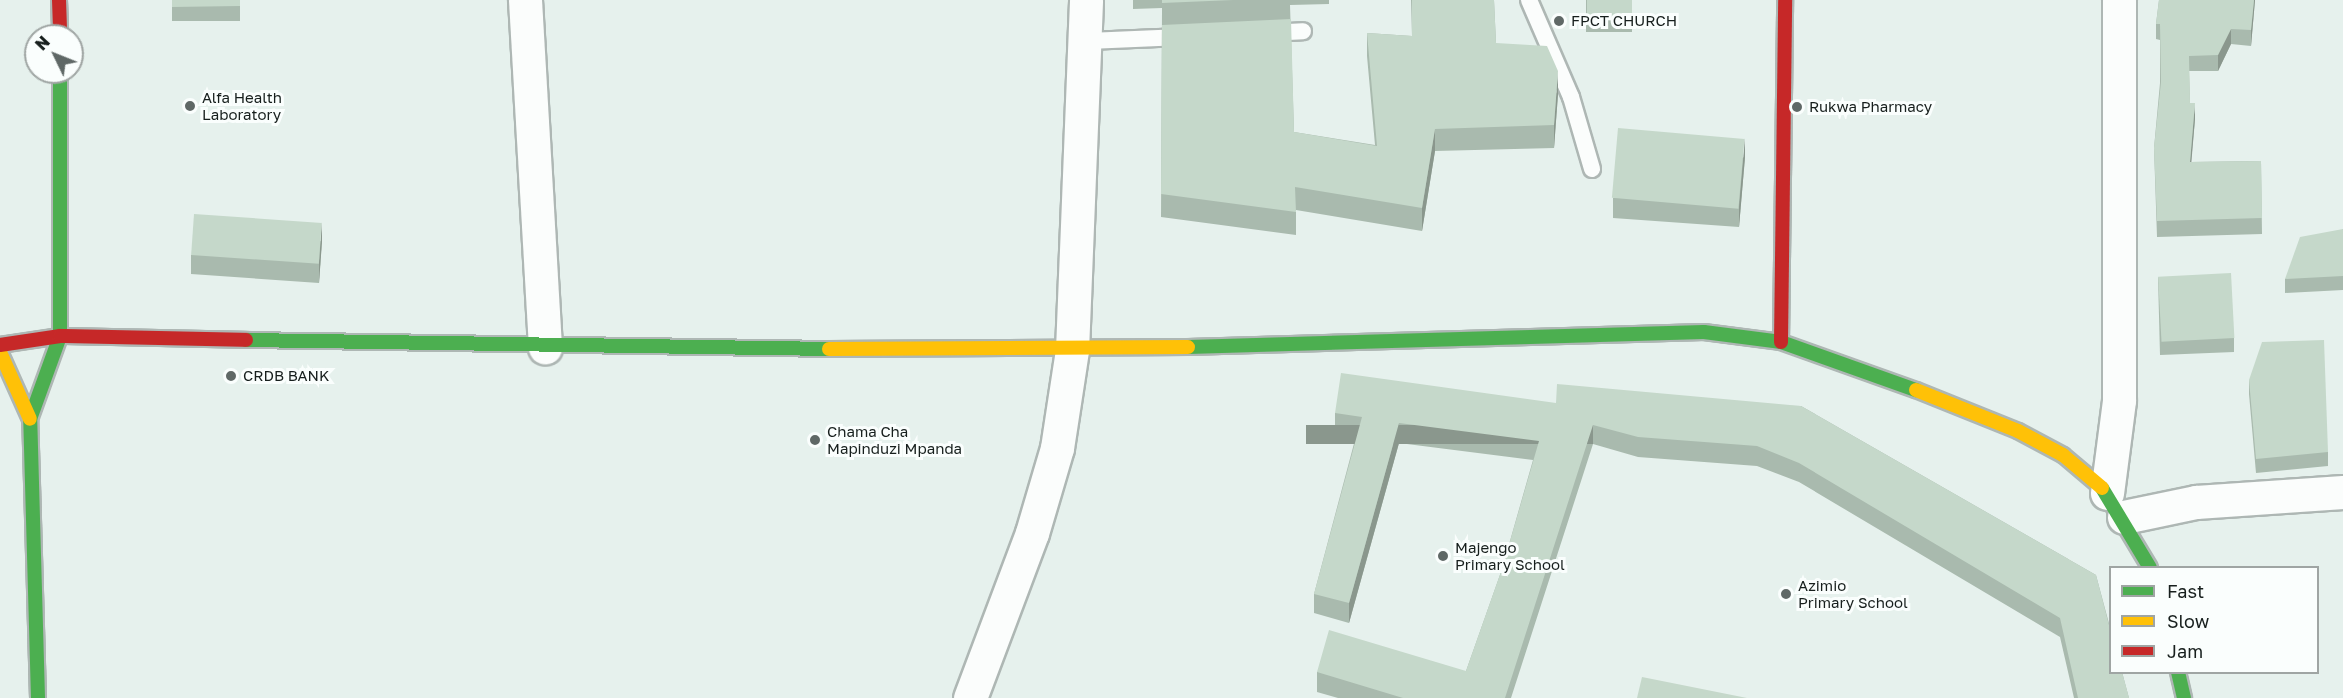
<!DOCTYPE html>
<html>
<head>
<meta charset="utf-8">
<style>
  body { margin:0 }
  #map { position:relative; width:2343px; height:698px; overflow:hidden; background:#e6f1ed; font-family:"Golos Text",sans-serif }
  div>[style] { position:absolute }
  .roads { filter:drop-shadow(2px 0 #aeb7b4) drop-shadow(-2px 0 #aeb7b4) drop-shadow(0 2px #aeb7b4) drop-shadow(0 -2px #aeb7b4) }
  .lane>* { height:16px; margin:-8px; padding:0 8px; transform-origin:8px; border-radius:8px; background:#fbfdfc }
  .street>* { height:33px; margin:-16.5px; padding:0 16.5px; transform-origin:16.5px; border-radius:16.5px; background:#fbfdfc }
  .fast>* { height:14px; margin:-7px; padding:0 7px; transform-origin:7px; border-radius:7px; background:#4caf50 }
  .slow>* { height:14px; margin:-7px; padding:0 7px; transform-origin:7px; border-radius:7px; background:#ffc107 }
  .jam>* { height:14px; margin:-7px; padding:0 7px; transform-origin:7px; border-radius:7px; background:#c62828 }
  .wall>* { inset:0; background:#a9baae; transform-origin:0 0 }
  .shaded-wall>* { inset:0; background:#8a978d; transform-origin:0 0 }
  .building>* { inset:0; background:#c5d8ca; transform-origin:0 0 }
  .dots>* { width:16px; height:16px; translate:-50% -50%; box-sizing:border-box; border:3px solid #fafefd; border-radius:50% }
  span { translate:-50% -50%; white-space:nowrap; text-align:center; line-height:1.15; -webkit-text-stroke:6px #fafefd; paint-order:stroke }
  .poi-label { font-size:15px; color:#171f1d }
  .left { translate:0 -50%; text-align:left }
  .legend { position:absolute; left:2109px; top:566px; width:210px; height:108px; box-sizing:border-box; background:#fafefd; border:2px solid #9fa5a3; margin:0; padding:8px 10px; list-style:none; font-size:18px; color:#171f1d }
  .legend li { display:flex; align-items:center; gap:12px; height:30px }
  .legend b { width:30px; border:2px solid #9fa5a3 }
  .north { position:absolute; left:24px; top:24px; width:60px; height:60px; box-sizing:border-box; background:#fafefd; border:2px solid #9fa5a3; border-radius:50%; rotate:313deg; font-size:16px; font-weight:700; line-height:24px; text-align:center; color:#171f1d }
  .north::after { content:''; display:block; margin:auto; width:21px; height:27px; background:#5f6866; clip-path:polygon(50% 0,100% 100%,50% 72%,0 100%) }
</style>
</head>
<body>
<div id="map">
  <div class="roads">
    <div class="lane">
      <i style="left:1529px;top:0;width:106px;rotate:66.6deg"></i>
      <i style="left:1571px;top:97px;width:75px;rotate:73.7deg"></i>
      <i style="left:1268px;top:33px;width:35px;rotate:-3deg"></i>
      <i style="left:1088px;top:41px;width:94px;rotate:-2.4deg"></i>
    </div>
    <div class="street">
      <i style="left:525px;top:0;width:348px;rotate:86.7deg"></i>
      <i style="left:2107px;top:493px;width:94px;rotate:-82.6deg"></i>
      <i style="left:2119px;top:400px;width:400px;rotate:-90deg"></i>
      <i style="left:2124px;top:517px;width:74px;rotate:-11.8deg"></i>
      <i style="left:2196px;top:502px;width:147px;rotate:-3.9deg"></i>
      <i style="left:970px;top:698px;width:176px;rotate:-69.4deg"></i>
      <i style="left:1032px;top:533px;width:89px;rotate:-73.6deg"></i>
      <i style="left:1057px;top:448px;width:99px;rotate:-81.3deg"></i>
      <i style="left:1072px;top:350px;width:350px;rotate:-87.7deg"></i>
    </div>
    <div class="fast">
      <i style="left:246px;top:340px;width:583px;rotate:0.88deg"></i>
      <i style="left:1188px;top:347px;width:516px;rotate:-1.67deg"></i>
      <i style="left:1704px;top:332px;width:78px;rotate:7.4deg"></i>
      <i style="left:1781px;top:342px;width:143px;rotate:19.6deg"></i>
      <i style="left:2102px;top:488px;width:93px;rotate:59deg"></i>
      <i style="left:2178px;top:672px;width:27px;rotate:77deg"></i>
      <i style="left:38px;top:698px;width:279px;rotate:-91.6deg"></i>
      <i style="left:30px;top:419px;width:88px;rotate:-70.1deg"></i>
      <i style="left:60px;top:336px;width:264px;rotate:-90deg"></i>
    </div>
    <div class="slow">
      <i style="left:829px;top:349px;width:359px;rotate:-0.3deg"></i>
      <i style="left:0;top:352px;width:73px;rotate:65.9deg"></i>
      <i style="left:1916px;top:390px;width:110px;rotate:21.9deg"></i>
      <i style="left:2018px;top:431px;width:51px;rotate:28.1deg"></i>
      <i style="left:2063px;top:455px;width:51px;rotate:40.2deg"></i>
    </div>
    <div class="jam">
      <i style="left:59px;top:0;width:36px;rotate:88deg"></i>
      <i style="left:1781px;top:342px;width:342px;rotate:-89.3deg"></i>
      <i style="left:0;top:345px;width:61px;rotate:-8.5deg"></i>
      <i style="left:60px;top:336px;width:186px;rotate:1.2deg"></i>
    </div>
  </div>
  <div class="wall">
    <i style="left:172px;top:0;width:68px;height:21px"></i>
    <i style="clip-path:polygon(1133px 0,1329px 0,1329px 4px,1290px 5px,1294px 132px,1375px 145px,1367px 56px,1367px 33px,1412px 36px,1411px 0,1494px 0,1496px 43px,1558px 94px,1554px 148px,1435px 151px,1422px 231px,1296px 210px,1296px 235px,1161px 217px,1162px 8px,1133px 9px)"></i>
    <i style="left:1586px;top:0;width:46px;height:32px"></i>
    <i style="clip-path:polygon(2159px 0,2255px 0,2251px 46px,2231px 44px,2218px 71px,2189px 71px,2190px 103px,2195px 119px,2191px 162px,2261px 161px,2262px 234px,2157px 237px,2154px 148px,2160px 83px,2160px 40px,2156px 39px,2156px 24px)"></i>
    <i style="clip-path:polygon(1745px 157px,1739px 227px,1613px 218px,1613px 198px)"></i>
    <i style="clip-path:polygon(2343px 229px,2343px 290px,2285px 293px,2285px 279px)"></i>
    <i style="clip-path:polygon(322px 241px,319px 283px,191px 274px,191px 255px)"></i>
    <i style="clip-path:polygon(2158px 277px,2234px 338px,2234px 352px,2160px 355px)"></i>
    <i style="clip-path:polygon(2249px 380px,2328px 452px,2328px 466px,2256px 473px,2249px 394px)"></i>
    <i style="clip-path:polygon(1556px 403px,1801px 406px,2096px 575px,2129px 698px,2074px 698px,2060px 637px,1799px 482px,1757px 466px,1638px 457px,1593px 444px,1511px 698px,1338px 698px,1317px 692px,1317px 672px,1466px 671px,1502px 569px,1533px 460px,1399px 443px,1349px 623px,1314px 613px,1314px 594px,1356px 436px,1335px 433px,1335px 413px)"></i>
  </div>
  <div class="shaded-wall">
    <i style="clip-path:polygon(2254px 0,2255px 0,2251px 46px,2251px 30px)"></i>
    <i style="clip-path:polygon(2231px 29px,2231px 44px,2218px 71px,2218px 55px)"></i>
    <i style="clip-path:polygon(1558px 71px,1558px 94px,1554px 148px,1554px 125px)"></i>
    <i style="clip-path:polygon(2195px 103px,2195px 119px,2190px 178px,2190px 162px)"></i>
    <i style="clip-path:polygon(1435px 129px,1435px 151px,1422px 231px,1422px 208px)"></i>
    <i style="clip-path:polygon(1745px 138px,1745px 157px,1739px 227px,1739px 207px)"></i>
    <i style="clip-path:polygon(322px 222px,322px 241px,319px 283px,319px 263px)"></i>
    <i style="clip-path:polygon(1399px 423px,1399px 443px,1349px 623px,1349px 603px)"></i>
    <i style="left:1593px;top:425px;width:19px;height:287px;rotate:90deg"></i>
  </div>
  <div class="building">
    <i style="clip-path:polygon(172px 0,240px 0,240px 6px,172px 7px)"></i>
    <i style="clip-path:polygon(1162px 0,1233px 0,1162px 3px)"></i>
    <i style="clip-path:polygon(1412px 0,1494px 0,1496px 43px,1547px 46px,1558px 71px,1554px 125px,1435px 129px,1422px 208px,1295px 187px,1296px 212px,1161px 194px,1162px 25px,1291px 19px,1294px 132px,1377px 146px,1367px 33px,1412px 36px)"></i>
    <i style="left:1587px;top:0;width:45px;height:18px"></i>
    <i style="clip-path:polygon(2159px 0,2254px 0,2251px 30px,2231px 29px,2218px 55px,2189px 56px,2190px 103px,2195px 103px,2190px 162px,2261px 161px,2262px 218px,2157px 221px,2154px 148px,2161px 82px,2160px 24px,2156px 24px)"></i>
    <i style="left:1618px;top:128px;width:127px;height:70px;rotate:5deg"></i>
    <i style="left:194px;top:214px;width:128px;height:41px;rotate:4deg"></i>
    <i style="clip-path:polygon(2343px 229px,2343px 276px,2285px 279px,2300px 237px)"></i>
    <i style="left:2231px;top:273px;width:65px;height:73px;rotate:87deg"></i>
    <i style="clip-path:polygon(2324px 340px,2328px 452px,2256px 459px,2249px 380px,2262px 342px)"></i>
    <i style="clip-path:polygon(1341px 373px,1556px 403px,1557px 384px,1801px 406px,2096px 575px,2110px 629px,2110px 672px,2122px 672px,2129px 698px,2078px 698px,2060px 618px,1799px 463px,1757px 446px,1638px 437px,1593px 425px,1505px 698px,1403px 698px,1317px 672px,1329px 630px,1466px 671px,1502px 569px,1539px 441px,1399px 423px,1349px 603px,1314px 594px,1362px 417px,1335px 413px)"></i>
    <i style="clip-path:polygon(1642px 677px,1747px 698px,1637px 698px)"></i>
  </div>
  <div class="dots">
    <i style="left:1559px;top:21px;background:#5f6866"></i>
    <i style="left:190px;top:106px;background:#5f6866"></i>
    <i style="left:1797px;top:107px;background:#5f6866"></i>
    <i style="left:231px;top:376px;background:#5f6866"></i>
    <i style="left:815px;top:440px;background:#5f6866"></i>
    <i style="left:1443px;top:556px;background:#5f6866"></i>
    <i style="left:1786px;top:594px;background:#5f6866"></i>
  </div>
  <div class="poi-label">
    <span class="left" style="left:1571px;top:21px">FPCT CHURCH</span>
    <span class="left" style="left:202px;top:106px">Alfa Health<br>Laboratory</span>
    <span class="left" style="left:1809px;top:107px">Rukwa Pharmacy</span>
    <span class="left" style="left:243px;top:376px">CRDB BANK</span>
    <span class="left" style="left:827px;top:440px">Chama Cha<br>Mapinduzi Mpanda</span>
    <span class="left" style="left:1455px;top:556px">Majengo<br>Primary School</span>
    <span class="left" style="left:1798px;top:594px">Azimio<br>Primary School</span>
  </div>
  <ul class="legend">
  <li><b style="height:8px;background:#4caf50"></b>Fast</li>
  <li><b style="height:8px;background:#ffc107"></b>Slow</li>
  <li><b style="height:8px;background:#c62828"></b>Jam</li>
  </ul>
  <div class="north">N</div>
</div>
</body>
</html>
